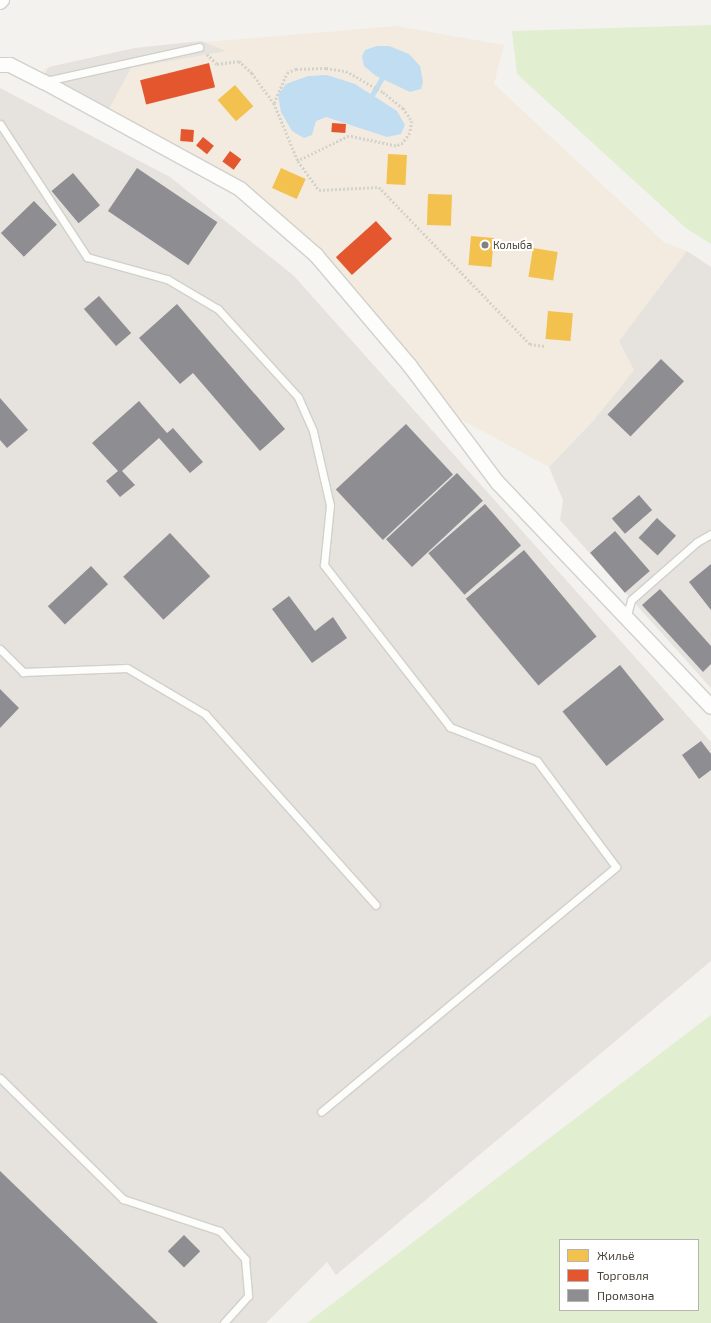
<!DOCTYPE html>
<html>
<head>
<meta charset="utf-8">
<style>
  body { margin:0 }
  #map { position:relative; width:711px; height:1323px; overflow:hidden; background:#f4f2ee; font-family:"Exo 2",sans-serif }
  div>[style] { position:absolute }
  .commercial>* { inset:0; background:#f3ebdf }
  .industrial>* { inset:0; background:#e6e2de }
  .green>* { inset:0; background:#e1eecf }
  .parking>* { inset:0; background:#e6e3df }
  .water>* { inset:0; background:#c0ddf1 }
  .homes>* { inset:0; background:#f2c14e; transform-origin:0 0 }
  .shops>* { inset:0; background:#e4572e; transform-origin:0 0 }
  .industry>* { inset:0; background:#8d8d92; transform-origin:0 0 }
  .stream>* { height:5px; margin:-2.5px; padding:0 2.5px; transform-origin:2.5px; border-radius:2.5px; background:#c0ddf1 }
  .path>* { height:2.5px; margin-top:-1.25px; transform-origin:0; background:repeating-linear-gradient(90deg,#d3d2cc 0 2px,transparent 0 4px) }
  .roads { filter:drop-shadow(1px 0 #d2d0cb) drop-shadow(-1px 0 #d2d0cb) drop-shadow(0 1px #d2d0cb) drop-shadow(0 -1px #d2d0cb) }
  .lane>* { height:7px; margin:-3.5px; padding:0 3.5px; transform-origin:3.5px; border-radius:3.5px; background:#fdfdfc }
  .street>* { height:14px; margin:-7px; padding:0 7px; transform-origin:7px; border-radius:7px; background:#fdfdfc }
  .dots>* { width:11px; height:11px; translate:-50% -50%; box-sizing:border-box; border:2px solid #fff; border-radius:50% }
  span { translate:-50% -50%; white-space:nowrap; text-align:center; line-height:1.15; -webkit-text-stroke:4px #fff; paint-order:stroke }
  .poi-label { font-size:11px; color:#4b4439 }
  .left { translate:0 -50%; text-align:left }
  .legend { position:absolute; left:559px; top:1239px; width:140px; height:72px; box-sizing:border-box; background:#fff; border:1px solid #b7b4b0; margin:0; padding:5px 7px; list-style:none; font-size:12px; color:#4b4439 }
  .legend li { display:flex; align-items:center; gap:8px; height:20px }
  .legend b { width:20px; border:1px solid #b7b4b0 }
</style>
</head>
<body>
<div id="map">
  <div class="commercial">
    <i style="clip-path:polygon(396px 26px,504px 45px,494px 84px,664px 242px,687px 251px,619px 341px,634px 370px,594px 420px,549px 467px,447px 412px,302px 247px,238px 197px,186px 165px,28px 79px,49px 67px,135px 48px)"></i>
  </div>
  <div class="industrial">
    <i style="clip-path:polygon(0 88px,170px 177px,293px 275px,711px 742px,711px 961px,336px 1275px,327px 1262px,266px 1323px,0 1323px)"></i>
    <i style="clip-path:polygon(687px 251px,711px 267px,711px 688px,560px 520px,563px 500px,549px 467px,594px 420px,634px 370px,619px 341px)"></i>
  </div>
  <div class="green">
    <i style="clip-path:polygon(711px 25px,711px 244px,687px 229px,517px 74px,512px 31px)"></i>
    <i style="clip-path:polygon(evenodd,711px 1015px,711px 1323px,307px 1323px,711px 1015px,560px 1240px,698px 1240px,698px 1310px,560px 1310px,560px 1240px)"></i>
  </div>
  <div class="parking">
    <i style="clip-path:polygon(201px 41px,226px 51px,131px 68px,103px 120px,38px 84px,49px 67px,135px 48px)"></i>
  </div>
  <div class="water">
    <i style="clip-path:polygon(377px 46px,389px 46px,409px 54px,420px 66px,423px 82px,421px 89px,410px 92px,376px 76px,364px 66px,362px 56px,365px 50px)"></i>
    <i style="clip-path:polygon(327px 75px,355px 84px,397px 111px,405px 125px,401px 134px,387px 137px,326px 117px,316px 121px,312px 135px,304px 138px,292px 131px,281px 112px,278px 95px,286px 84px,308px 76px)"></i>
  </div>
  <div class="homes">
    <i style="left:235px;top:85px;width:28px;height:23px;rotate:49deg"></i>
    <i style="left:388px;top:154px;width:19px;height:30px;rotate:3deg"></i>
    <i style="left:281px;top:168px;width:27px;height:22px;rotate:24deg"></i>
    <i style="left:428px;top:194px;width:24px;height:31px;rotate:2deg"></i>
    <i style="left:471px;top:236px;width:23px;height:29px;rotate:5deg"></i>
    <i style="left:533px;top:248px;width:25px;height:29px;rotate:9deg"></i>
    <i style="left:548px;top:311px;width:25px;height:28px;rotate:5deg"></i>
  </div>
  <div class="shops">
    <i style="left:209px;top:63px;width:25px;height:71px;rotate:76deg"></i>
    <i style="left:332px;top:123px;width:14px;height:9px;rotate:4deg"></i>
    <i style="left:181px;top:129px;width:13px;height:12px;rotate:4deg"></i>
    <i style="left:203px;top:137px;width:14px;height:11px;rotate:39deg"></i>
    <i style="left:230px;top:151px;width:14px;height:13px;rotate:36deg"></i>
    <i style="left:376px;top:221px;width:24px;height:54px;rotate:48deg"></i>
  </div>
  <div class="industry">
    <i style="left:137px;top:168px;width:97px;height:52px;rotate:34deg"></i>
    <i style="left:73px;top:173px;width:42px;height:28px;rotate:50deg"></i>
    <i style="left:34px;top:201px;width:33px;height:46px;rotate:46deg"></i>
    <i style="left:99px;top:296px;width:49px;height:20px;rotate:49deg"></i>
    <i style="clip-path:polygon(177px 304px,285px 429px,260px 451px,193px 373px,180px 384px,139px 338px)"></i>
    <i style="left:661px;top:359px;width:32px;height:77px;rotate:44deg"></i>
    <i style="clip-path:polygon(0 398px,28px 430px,7px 448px,0 440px)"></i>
    <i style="clip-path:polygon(139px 401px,167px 433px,173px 428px,203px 462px,190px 473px,159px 438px,122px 471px,135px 485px,120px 497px,106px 481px,118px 471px,92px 443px)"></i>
    <i style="left:406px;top:424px;width:69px;height:96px;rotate:47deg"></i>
    <i style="left:457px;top:473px;width:38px;height:97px;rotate:47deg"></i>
    <i style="left:639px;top:495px;width:20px;height:36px;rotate:49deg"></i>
    <i style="left:485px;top:504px;width:55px;height:75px;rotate:49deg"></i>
    <i style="left:657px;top:518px;width:26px;height:27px;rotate:43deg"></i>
    <i style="left:615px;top:531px;width:53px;height:33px;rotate:49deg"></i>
    <i style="left:170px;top:533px;width:59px;height:64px;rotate:47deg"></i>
    <i style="left:524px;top:550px;width:113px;height:76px;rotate:50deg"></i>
    <i style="clip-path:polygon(711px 564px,711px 610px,689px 582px)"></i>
    <i style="left:91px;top:566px;width:25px;height:59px;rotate:47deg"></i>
    <i style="clip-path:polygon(660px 589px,711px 646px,711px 664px,703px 672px,642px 605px)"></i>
    <i style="clip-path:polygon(289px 596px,315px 631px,333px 617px,347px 638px,312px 663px,272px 609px)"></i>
    <i style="left:620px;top:665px;width:70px;height:74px;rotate:51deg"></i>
    <i style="clip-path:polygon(0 689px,19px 708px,0 728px)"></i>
    <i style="clip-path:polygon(701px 741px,711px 754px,711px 770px,699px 779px,682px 755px)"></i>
    <i style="clip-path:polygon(0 1171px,158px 1323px,0 1323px)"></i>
    <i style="left:184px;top:1235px;width:23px;height:23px;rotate:45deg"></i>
  </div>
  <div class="stream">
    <i style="left:372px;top:95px;width:20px;rotate:-60deg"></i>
  </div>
  <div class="path">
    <i style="left:207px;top:54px;width:14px;rotate:45deg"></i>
    <i style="left:217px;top:64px;width:22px;rotate:-8deg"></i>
    <i style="left:239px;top:61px;width:18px;rotate:43deg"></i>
    <i style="left:252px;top:73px;width:37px;rotate:54deg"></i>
    <i style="left:274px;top:103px;width:63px;rotate:67.5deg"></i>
    <i style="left:298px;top:161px;width:36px;rotate:54deg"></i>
    <i style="left:319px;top:190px;width:60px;rotate:-2.9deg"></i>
    <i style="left:379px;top:187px;width:218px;rotate:46.1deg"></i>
    <i style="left:530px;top:344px;width:15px;rotate:8deg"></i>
    <i style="left:274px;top:103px;width:33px;rotate:-67deg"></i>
    <i style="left:287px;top:73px;width:10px;rotate:-24deg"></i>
    <i style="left:296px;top:69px;width:30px;rotate:-2deg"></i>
    <i style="left:326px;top:68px;width:20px;rotate:9deg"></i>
    <i style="left:346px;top:71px;width:43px;rotate:29.6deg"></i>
    <i style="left:383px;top:92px;width:26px;rotate:39deg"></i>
    <i style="left:403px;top:108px;width:16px;rotate:55deg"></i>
    <i style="left:412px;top:121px;width:12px;rotate:99deg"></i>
    <i style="left:410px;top:133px;width:12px;rotate:125deg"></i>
    <i style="left:403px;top:143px;width:8px;rotate:157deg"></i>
    <i style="left:396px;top:146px;width:48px;rotate:-168deg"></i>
    <i style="left:349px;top:136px;width:57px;rotate:153.9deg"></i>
  </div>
  <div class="roads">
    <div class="lane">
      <i style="left:46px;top:81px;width:157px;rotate:-12.5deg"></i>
      <i style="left:0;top:124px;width:159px;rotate:56.8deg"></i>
      <i style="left:87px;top:257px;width:83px;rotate:15.4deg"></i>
      <i style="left:167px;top:279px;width:59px;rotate:30.5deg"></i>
      <i style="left:218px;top:309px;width:119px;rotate:47.7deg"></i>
      <i style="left:298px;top:397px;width:37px;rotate:66deg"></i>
      <i style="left:313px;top:431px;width:76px;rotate:77.1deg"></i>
      <i style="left:330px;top:505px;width:60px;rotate:95.7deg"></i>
      <i style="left:324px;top:565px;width:205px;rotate:52.1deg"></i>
      <i style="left:450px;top:727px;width:93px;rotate:21.3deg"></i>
      <i style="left:537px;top:761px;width:132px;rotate:53.3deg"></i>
      <i style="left:616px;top:867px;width:383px;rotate:140.3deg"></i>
      <i style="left:626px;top:618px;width:19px;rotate:-74deg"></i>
      <i style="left:631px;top:600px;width:88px;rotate:-41.3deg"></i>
      <i style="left:697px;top:542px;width:16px;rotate:-30deg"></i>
      <i style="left:0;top:649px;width:33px;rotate:45deg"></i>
      <i style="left:23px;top:672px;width:104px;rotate:-2.2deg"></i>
      <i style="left:127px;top:668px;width:91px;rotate:30.5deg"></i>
      <i style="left:205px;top:714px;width:256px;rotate:48.2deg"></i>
      <i style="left:0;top:1078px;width:173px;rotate:44.5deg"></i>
      <i style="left:123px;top:1199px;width:102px;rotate:18.3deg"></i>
      <i style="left:220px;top:1231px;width:38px;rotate:48deg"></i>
      <i style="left:245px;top:1259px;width:37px;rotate:85deg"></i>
      <i style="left:248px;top:1296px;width:36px;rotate:132deg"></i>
    </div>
    <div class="street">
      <i style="left:0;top:2px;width:3px;rotate:-45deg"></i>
      <i style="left:0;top:65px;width:10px"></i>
      <i style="left:10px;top:65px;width:38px;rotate:27deg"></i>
      <i style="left:44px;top:82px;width:223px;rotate:28.6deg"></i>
      <i style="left:240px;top:189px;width:101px;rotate:41deg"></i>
      <i style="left:316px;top:255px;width:145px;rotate:49.7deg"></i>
      <i style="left:410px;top:366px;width:146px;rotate:53.1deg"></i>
      <i style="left:498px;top:483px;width:309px;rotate:46.4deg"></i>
    </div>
  </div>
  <div class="dots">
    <i style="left:485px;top:245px;background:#868178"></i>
  </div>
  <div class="poi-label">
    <span class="left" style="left:493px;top:245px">Колыба</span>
  </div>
  <ul class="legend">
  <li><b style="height:11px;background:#f2c14e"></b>Жильё</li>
  <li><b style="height:11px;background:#e4572e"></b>Торговля</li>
  <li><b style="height:11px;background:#8d8d92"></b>Промзона</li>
  </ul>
</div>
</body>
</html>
